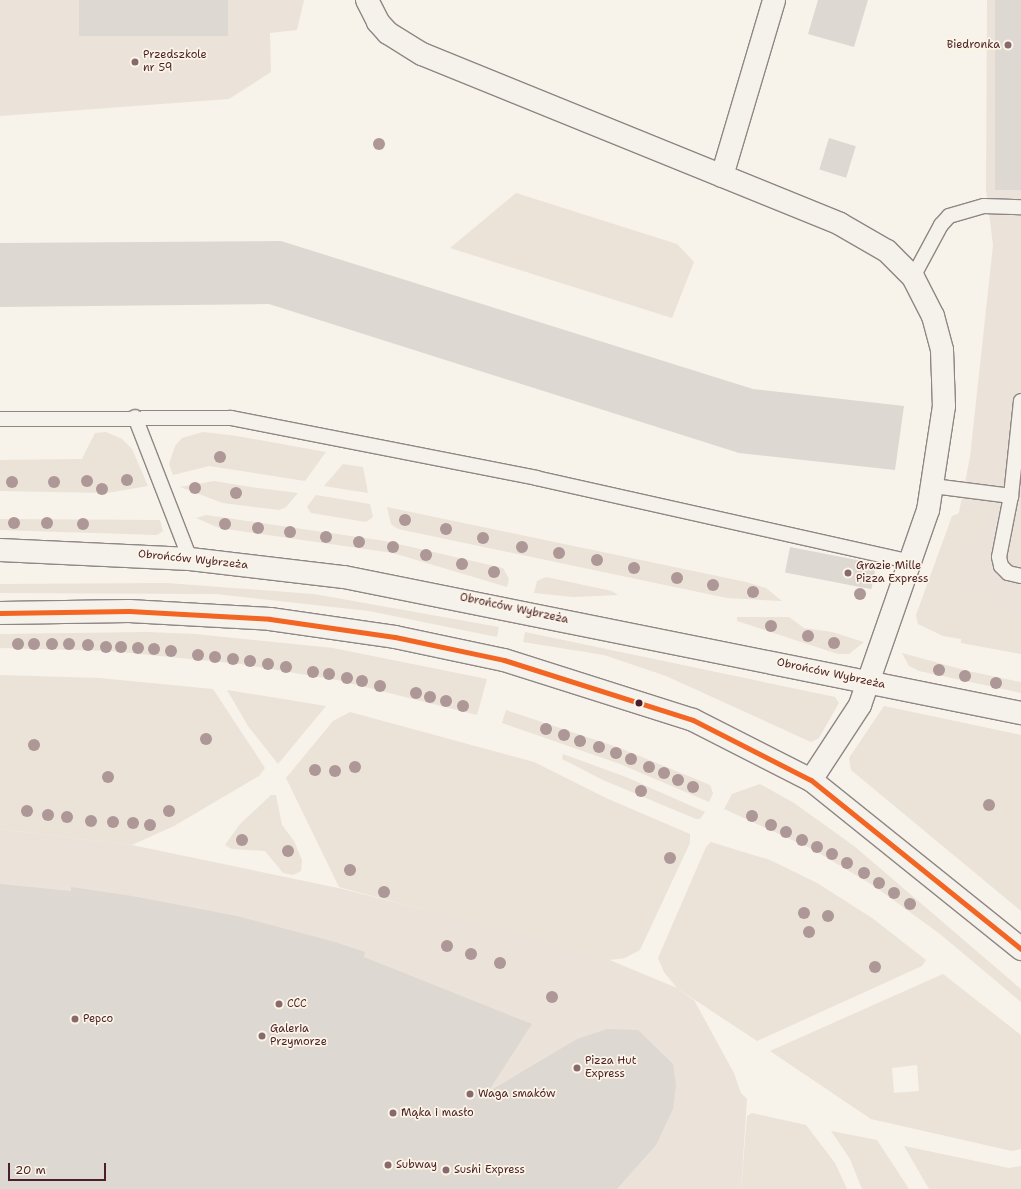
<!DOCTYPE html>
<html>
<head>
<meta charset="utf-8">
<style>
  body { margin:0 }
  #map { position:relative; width:1021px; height:1189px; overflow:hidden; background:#f7f3ea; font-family:"Shantell Sans",sans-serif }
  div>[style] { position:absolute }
  .built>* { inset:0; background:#ebe3d9 }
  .green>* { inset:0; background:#ebe2d8 }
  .building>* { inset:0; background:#ddd8d2; transform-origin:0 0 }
  .roads { filter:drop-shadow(1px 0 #908684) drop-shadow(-1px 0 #908684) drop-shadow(0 1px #908684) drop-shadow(0 -1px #908684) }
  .service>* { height:14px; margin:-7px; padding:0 7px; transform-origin:7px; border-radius:7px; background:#f5f2ec }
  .minor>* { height:22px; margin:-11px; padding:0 11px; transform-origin:11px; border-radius:11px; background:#f5f2ec }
  .secondary>* { height:22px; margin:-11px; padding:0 11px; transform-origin:11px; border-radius:11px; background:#f5f2ec }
  .bus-1>* { height:5px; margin:-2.5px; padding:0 2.5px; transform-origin:2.5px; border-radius:2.5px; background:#f26522 }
  .trees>* { width:12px; height:12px; margin:-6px; border-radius:50%; background:#ad9797 }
  .dots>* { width:11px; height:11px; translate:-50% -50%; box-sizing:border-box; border:2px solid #fcf5e5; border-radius:50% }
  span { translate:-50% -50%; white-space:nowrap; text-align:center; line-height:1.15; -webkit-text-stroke:3.5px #fcf5e5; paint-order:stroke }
  .poi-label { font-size:11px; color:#4a1f2b }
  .right { translate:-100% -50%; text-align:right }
  .left { translate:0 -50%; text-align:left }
  .street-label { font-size:11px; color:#4a1f2b }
  .scale { position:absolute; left:8px; top:1163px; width:98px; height:18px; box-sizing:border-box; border:2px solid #4a1f2b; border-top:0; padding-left:5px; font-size:12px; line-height:14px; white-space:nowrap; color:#4a1f2b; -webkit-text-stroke:3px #fcf5e5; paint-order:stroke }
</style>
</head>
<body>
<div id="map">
  <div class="built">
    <i style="clip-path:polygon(0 0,304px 0,297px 30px,270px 33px,271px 72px,229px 99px,0 116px)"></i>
    <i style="clip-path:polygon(987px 0,1021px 0,1021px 621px,964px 618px,951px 587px,959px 512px,970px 457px,993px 245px,986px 190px)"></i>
    <i style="clip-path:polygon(0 829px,132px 845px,343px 889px,593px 953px,677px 988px,694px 1000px,734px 1073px,741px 1093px,747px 1099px,741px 1189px,0 1189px)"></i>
  </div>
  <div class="green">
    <i style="clip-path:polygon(516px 193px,677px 244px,694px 262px,672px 318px,450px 248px)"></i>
    <i style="clip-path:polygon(106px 432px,122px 439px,132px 449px,148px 486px,107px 493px,0 491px,0 460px,82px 459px,95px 433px)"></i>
    <i style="clip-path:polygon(203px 432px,237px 436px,326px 452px,305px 481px,209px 466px,173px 475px,169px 464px,175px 446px,182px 438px)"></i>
    <i style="clip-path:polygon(343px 464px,363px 467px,368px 493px,324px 486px)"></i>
    <i style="clip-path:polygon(214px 481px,251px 487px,298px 493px,286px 507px,279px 510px,223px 503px,180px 487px)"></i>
    <i style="clip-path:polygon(316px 495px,370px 504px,373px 517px,366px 522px,311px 513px,307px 507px)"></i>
    <i style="clip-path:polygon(387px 507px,746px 582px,766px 588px,782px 601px,727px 598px,398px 529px,391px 524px)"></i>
    <i style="clip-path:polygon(970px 509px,985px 511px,990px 525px,985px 533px,962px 544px,958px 586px,964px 598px,988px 587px,1000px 614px,1021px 615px,1021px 654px,961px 643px,961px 639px,943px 636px,918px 624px,916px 615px,952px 516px)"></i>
    <i style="clip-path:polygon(206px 515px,385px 541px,503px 568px,509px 579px,507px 587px,393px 553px,219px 528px,196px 518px)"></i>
    <i style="clip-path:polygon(0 519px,160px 520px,163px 531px,157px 535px,0 530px)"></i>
    <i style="clip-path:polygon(546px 577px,612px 591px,618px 595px,573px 597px,534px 593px,537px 581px)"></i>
    <i style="clip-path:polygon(167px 583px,314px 594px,499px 627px,497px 637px,369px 611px,216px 594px,0 593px,0 584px)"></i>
    <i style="clip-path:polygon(737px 617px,789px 617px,804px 628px,832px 632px,864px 642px,849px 654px,838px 654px,737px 621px)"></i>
    <i style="clip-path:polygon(147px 632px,195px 634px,333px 648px,487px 679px,477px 715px,337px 680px,240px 664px,110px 651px,0 648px,0 634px)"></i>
    <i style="clip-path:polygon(525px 632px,835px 697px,839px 703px,819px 738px,811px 742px,666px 676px,604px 655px,523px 642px)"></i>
    <i style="clip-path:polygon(902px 653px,968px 671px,1021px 682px,1021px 693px,919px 671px,909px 666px)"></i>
    <i style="clip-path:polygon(0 675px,99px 678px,213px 689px,265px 768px,259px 776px,174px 826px,132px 845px,0 829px)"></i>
    <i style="clip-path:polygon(227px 690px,326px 706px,278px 764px,248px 726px)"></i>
    <i style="clip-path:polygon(884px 706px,1021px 735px,1021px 911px,851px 770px,849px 758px)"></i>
    <i style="clip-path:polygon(506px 710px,620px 748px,710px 785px,713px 793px,709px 802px,620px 764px,502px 723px)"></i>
    <i style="clip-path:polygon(350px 712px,534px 762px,606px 798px,690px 834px,690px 843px,640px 950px,625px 958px,610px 960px,339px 887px,286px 778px,333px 721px)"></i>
    <i style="clip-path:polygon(563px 754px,626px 777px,705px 812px,700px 819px,696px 819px,603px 780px,562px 759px)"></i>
    <i style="clip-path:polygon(760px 784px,794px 803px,854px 846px,1021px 989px,1021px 1002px,940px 934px,874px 886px,814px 850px,724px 809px,732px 794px)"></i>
    <i style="clip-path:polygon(271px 795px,276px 795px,282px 825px,294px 841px,302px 860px,301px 871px,293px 875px,283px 873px,265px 851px,232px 849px,225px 845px,240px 824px)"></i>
    <i style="clip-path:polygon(711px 842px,770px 860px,817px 883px,872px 918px,926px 960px,922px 966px,757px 1041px,677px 988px,664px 972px,658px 958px,706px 847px)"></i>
    <i style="clip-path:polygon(evenodd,943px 974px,1021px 1035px,1021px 1149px,1012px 1151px,871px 1119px,770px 1051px,943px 974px,917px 1065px,919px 1091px,894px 1093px,892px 1068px,917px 1065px)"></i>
    <i style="clip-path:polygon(752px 1113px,806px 1125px,835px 1163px,847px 1189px,741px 1189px,747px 1116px)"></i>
    <i style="clip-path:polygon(831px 1131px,877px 1140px,909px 1189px,862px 1189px,850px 1159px)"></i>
    <i style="clip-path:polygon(904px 1146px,1009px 1168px,1021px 1166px,1021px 1189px,929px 1189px)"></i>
  </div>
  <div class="building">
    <i style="left:79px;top:0;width:149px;height:36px"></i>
    <i style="clip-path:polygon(818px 0,868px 0,854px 47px,808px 34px)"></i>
    <i style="left:995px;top:0;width:26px;height:190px"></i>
    <i style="left:829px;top:138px;width:28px;height:33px;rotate:17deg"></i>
    <i style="clip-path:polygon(281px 241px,753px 389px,904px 406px,895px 470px,739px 453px,269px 304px,0 307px,0 243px)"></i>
    <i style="left:790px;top:547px;width:88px;height:26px;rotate:11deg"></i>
    <i style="clip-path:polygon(0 884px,71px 891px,71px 887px,132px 896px,237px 916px,335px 942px,365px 952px,364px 957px,532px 1024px,488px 1092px,577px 1039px,607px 1029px,638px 1030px,673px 1064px,676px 1085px,673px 1109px,656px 1145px,617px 1189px,0 1189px)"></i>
  </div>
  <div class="roads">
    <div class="service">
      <i style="left:913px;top:277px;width:59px;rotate:-61.7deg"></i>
      <i style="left:941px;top:225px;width:12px;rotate:-48deg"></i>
      <i style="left:949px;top:216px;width:36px;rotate:-16deg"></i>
      <i style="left:984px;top:206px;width:37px;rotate:2deg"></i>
      <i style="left:1021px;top:401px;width:96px;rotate:96deg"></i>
      <i style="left:1011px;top:496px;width:62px;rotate:101.1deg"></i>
      <i style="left:999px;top:557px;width:9px;rotate:77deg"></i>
      <i style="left:1001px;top:566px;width:10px;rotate:45deg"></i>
      <i style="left:1008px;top:573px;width:13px;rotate:13deg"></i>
      <i style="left:135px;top:417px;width:152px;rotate:68.8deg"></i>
      <i style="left:0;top:419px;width:231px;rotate:-0.2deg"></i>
      <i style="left:231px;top:418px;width:311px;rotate:11.1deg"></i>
      <i style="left:536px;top:478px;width:385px;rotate:12.6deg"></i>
      <i style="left:933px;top:486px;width:79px;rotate:7.3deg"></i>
    </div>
    <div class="minor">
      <i style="left:367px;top:0;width:25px;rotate:63deg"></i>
      <i style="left:378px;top:22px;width:15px;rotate:48deg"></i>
      <i style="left:388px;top:33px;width:40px;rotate:32deg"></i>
      <i style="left:422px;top:54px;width:451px;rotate:22.1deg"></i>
      <i style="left:840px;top:224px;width:54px;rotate:29.9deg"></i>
      <i style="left:887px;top:251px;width:37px;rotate:45deg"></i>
      <i style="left:913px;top:277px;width:44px;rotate:62.9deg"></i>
      <i style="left:933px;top:316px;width:35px;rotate:75deg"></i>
      <i style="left:942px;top:350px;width:56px;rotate:88deg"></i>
      <i style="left:944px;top:406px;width:105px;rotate:98.7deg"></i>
      <i style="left:928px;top:510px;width:182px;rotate:109.2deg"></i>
      <i style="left:722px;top:176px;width:184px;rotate:-73.5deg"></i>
    </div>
    <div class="secondary">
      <i style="left:0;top:550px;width:190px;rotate:2.7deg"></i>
      <i style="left:190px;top:559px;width:155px;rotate:6.7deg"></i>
      <i style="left:344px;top:577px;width:691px;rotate:11.36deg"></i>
      <i style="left:0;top:613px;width:129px;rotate:-0.9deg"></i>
      <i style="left:129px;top:611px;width:141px;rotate:3.2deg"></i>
      <i style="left:270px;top:619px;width:126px;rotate:8.2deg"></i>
      <i style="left:395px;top:637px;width:111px;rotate:11.9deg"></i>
      <i style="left:504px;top:660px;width:198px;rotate:17.6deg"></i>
      <i style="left:693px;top:720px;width:132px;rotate:27deg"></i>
      <i style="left:811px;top:780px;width:270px;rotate:38.8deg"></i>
      <i style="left:811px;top:780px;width:90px;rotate:-56.8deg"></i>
      <i style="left:860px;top:705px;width:24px;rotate:-71deg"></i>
    </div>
  </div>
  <div class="bus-1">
    <i style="left:0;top:613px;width:129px;rotate:-0.9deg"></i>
    <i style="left:129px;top:611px;width:141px;rotate:3.2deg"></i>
    <i style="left:270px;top:619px;width:126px;rotate:8.2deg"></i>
    <i style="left:395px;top:637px;width:111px;rotate:11.9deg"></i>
    <i style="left:504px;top:660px;width:198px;rotate:17.6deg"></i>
    <i style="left:693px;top:720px;width:132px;rotate:27deg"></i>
    <i style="left:811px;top:780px;width:270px;rotate:38.8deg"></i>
  </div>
  <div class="trees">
    <i style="left:379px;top:144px"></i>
    <i style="left:220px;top:457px"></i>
    <i style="left:127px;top:480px"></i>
    <i style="left:87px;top:481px"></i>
    <i style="left:12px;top:482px"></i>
    <i style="left:54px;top:482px"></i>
    <i style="left:195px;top:488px"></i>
    <i style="left:102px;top:489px"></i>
    <i style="left:236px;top:493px"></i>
    <i style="left:405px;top:520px"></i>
    <i style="left:14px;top:523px"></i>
    <i style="left:47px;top:523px"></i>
    <i style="left:83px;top:524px"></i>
    <i style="left:225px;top:524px"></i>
    <i style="left:258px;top:528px"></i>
    <i style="left:446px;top:529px"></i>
    <i style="left:290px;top:532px"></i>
    <i style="left:326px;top:537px"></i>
    <i style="left:483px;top:538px"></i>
    <i style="left:359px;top:542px"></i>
    <i style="left:393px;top:547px"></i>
    <i style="left:522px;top:547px"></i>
    <i style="left:559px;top:553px"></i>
    <i style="left:426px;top:555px"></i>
    <i style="left:597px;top:560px"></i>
    <i style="left:462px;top:564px"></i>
    <i style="left:634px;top:568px"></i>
    <i style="left:494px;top:572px"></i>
    <i style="left:677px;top:578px"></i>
    <i style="left:713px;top:585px"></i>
    <i style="left:753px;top:592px"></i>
    <i style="left:860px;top:594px"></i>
    <i style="left:771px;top:626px"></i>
    <i style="left:808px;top:636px"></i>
    <i style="left:834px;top:643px"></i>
    <i style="left:18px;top:644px"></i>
    <i style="left:34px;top:644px"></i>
    <i style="left:52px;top:644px"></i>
    <i style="left:69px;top:644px"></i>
    <i style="left:88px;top:645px"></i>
    <i style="left:106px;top:647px"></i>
    <i style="left:121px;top:647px"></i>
    <i style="left:138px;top:648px"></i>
    <i style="left:154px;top:649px"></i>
    <i style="left:171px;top:651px"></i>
    <i style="left:198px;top:655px"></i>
    <i style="left:215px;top:657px"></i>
    <i style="left:233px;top:659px"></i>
    <i style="left:250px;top:661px"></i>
    <i style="left:268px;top:664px"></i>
    <i style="left:286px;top:667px"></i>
    <i style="left:939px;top:670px"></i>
    <i style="left:313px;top:672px"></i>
    <i style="left:329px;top:674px"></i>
    <i style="left:965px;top:676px"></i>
    <i style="left:347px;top:678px"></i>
    <i style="left:362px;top:681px"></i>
    <i style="left:996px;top:683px"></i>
    <i style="left:380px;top:686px"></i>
    <i style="left:416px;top:693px"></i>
    <i style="left:430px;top:697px"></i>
    <i style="left:446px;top:701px"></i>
    <i style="left:463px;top:706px"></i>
    <i style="left:546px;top:729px"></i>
    <i style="left:564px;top:735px"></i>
    <i style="left:206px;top:739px"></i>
    <i style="left:580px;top:741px"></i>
    <i style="left:34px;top:745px"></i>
    <i style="left:599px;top:747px"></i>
    <i style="left:616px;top:753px"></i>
    <i style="left:631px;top:759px"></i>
    <i style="left:355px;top:767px"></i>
    <i style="left:649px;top:767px"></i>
    <i style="left:315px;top:770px"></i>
    <i style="left:335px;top:771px"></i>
    <i style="left:664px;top:773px"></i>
    <i style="left:108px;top:777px"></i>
    <i style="left:678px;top:780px"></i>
    <i style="left:693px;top:787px"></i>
    <i style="left:641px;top:791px"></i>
    <i style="left:989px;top:805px"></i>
    <i style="left:27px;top:811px"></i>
    <i style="left:169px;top:811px"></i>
    <i style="left:48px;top:815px"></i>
    <i style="left:752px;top:816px"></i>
    <i style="left:67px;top:817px"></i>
    <i style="left:91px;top:821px"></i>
    <i style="left:113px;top:822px"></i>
    <i style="left:133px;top:823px"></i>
    <i style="left:150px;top:825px"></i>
    <i style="left:771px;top:825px"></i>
    <i style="left:786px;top:832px"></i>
    <i style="left:242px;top:840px"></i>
    <i style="left:802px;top:840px"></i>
    <i style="left:817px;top:847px"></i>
    <i style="left:288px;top:851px"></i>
    <i style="left:832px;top:854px"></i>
    <i style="left:670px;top:858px"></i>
    <i style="left:847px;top:863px"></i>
    <i style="left:350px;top:870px"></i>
    <i style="left:864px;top:873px"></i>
    <i style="left:879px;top:883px"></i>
    <i style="left:384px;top:892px"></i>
    <i style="left:894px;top:893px"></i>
    <i style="left:910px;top:904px"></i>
    <i style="left:804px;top:913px"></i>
    <i style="left:828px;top:916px"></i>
    <i style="left:809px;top:932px"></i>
    <i style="left:447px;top:946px"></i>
    <i style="left:471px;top:954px"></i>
    <i style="left:500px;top:963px"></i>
    <i style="left:875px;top:967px"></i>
    <i style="left:552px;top:997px"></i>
  </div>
  <div class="dots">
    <i style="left:1008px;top:45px;background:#87696e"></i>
    <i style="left:135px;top:62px;background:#87696e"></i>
    <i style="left:848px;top:573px;background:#87696e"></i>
    <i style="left:639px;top:703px;background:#4a1f2b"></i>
    <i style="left:279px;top:1004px;background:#87696e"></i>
    <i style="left:75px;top:1019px;background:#87696e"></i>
    <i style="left:262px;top:1036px;background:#87696e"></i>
    <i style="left:577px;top:1068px;background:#87696e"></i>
    <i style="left:470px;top:1094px;background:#87696e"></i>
    <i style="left:393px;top:1113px;background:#87696e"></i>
    <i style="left:388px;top:1165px;background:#87696e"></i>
    <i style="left:446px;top:1170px;background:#87696e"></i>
  </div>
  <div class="poi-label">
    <span class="right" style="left:1000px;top:45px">Biedronka</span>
    <span class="left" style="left:143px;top:62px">Przedszkole<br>nr 59</span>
    <span class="left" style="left:856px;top:573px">Grazie Mille<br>Pizza Express</span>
    <span class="left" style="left:287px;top:1004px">CCC</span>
    <span class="left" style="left:83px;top:1019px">Pepco</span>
    <span class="left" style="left:270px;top:1036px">Galeria<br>Przymorze</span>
    <span class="left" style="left:585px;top:1068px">Pizza Hut<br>Express</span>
    <span class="left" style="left:478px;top:1094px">Waga smaków</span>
    <span class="left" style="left:401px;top:1113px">Mąka i masło</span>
    <span class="left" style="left:396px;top:1165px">Subway</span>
    <span class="left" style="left:454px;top:1170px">Sushi Express</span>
  </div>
  <div class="street-label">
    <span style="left:193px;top:560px;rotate:6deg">Obrońców Wybrzeża</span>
    <span style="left:514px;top:609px;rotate:12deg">Obrońców Wybrzeża</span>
    <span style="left:831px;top:674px;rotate:12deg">Obrońców Wybrzeża</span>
  </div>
  <div class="scale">20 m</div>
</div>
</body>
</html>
